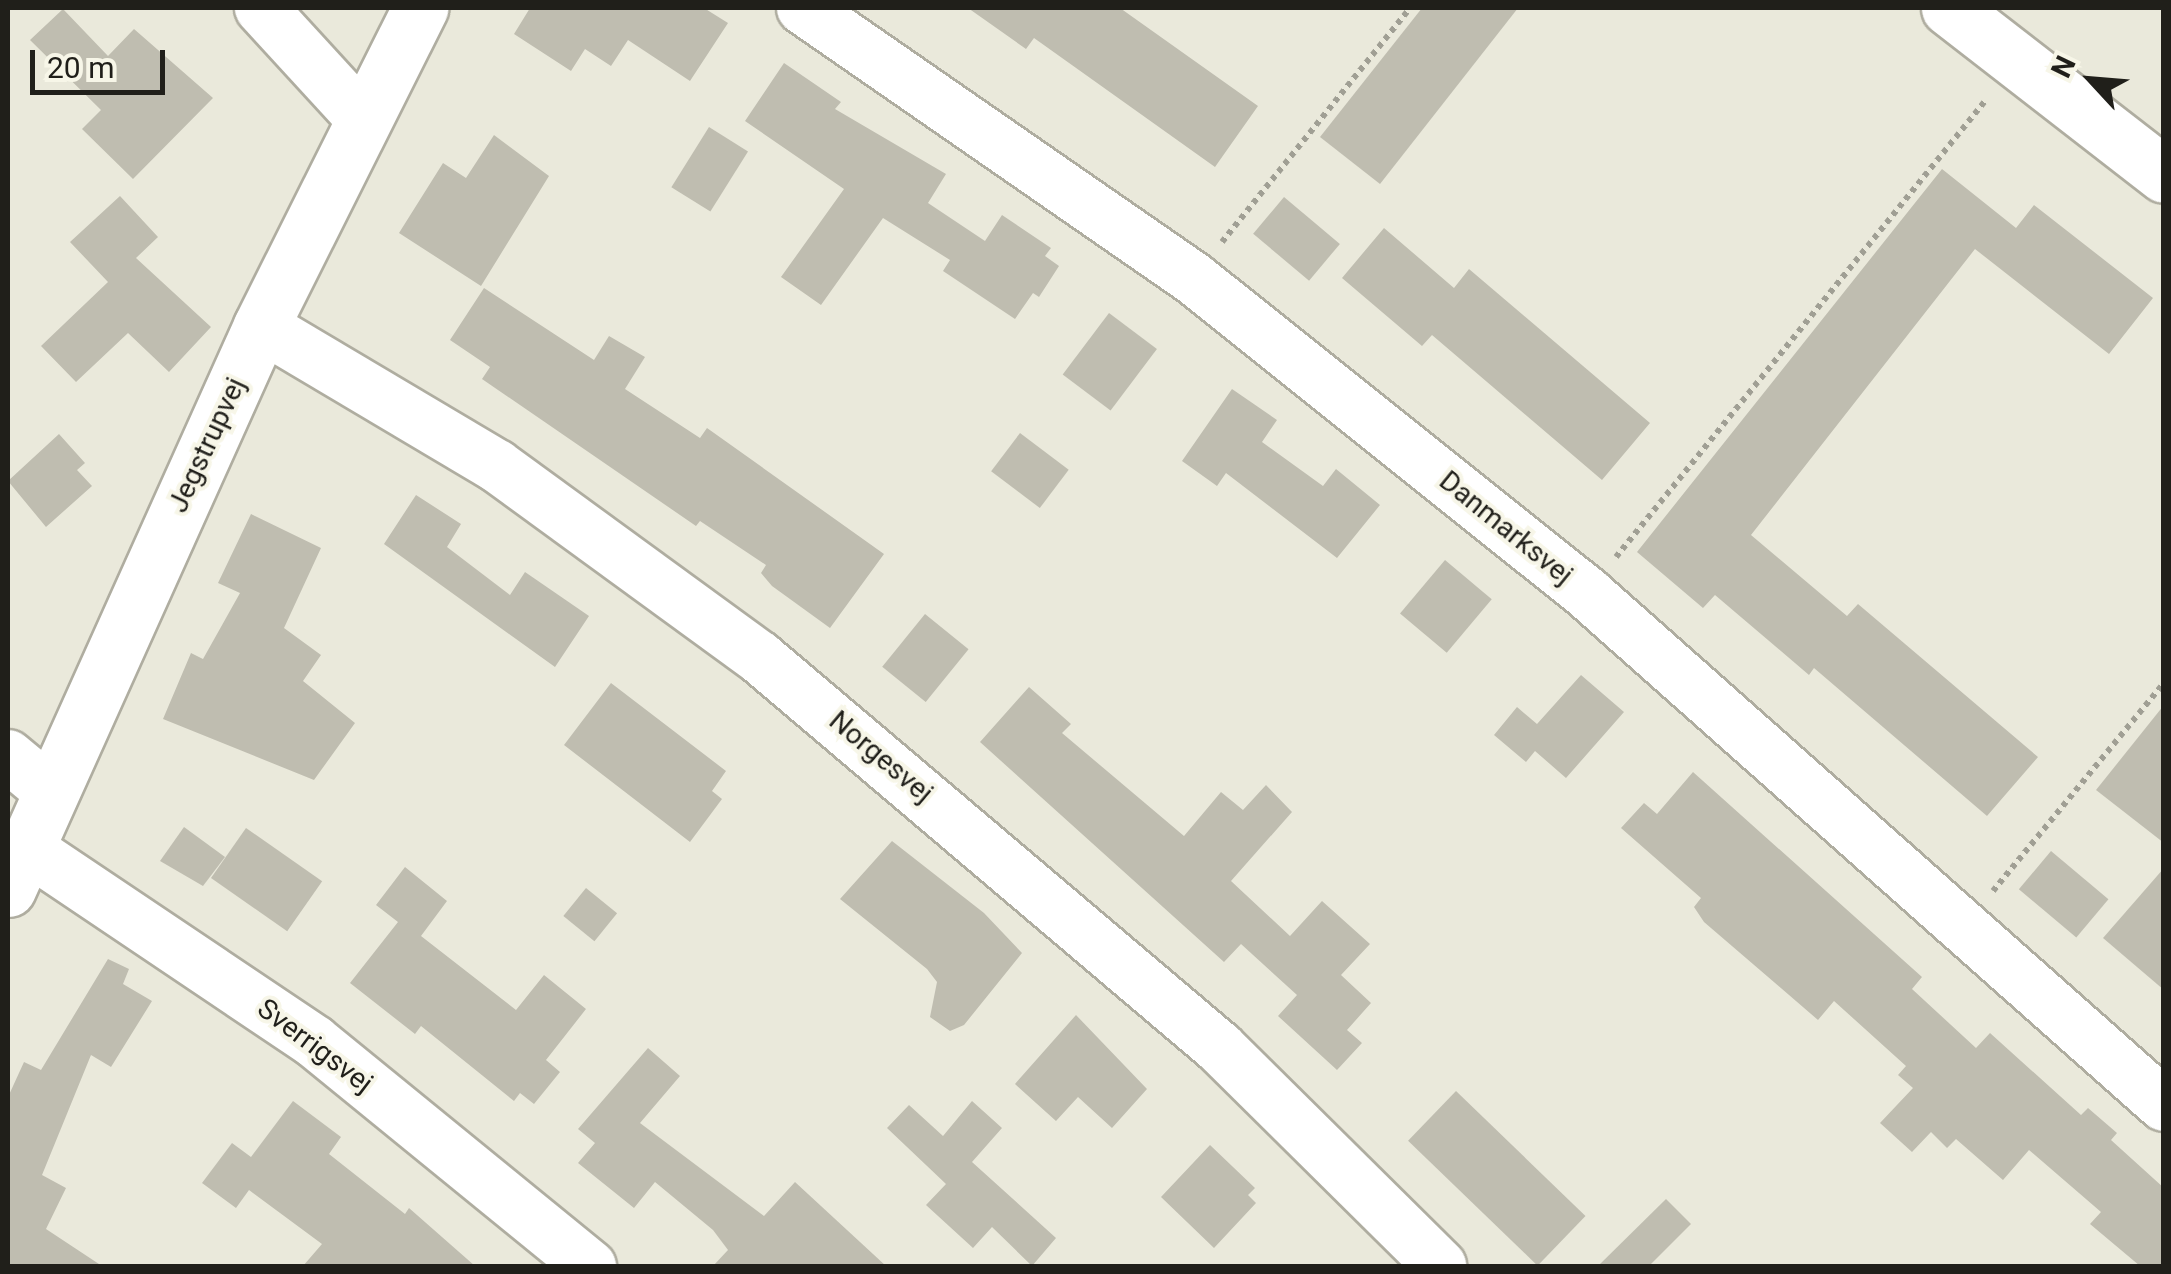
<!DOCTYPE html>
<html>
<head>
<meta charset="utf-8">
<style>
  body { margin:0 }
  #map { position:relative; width:2171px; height:1274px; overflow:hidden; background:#eae9db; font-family:Roboto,sans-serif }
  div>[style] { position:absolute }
  .building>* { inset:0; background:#bfbdb0; transform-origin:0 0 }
  .path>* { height:6px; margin-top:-3px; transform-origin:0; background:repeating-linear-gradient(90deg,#a09f94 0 5px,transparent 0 10px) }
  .roads { filter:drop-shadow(2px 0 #afada0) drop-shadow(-2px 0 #afada0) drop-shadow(0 2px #afada0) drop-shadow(0 -2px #afada0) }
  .street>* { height:52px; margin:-26px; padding:0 26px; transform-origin:26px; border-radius:26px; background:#fff }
  .secondary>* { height:55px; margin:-27.5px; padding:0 27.5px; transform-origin:27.5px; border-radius:27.5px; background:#fff }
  span { translate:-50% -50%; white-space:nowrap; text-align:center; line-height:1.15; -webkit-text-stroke:8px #f7f6e8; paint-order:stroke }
  .street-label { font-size:28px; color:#201f1a }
  .frame { position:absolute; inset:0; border:10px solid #201f1a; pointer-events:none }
  .north { position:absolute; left:2041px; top:30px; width:100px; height:100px; -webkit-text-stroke:8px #f7f6e8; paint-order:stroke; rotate:296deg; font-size:28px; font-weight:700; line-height:40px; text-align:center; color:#201f1a }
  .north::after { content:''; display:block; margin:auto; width:35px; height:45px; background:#201f1a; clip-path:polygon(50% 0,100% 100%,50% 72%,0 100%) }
  .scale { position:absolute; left:30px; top:50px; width:135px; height:45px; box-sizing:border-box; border:5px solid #201f1a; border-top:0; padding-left:12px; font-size:30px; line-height:35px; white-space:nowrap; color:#201f1a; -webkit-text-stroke:8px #f7f6e8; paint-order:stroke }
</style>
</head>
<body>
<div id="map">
  <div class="building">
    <i style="clip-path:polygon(530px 8px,704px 8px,728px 23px,690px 81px,628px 40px,611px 66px,585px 49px,571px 71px,514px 34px)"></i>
    <i style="clip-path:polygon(968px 8px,1120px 8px,1258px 106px,1215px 167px,1034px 38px,1026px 49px)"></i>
    <i style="clip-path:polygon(1422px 8px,1518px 8px,1380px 184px,1320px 137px)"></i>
    <i style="clip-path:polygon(63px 9px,108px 56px,134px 29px,213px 98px,133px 179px,82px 129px,101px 110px,30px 40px)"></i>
    <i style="clip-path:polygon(784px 63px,841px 102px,835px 109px,946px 174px,928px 203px,985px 241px,1002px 215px,1051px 248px,1045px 256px,1059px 266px,1039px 297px,1033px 293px,1015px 319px,943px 271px,950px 260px,883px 218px,821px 305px,781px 277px,844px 189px,745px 121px)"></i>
    <i style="left:709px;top:127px;width:46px;height:71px;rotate:32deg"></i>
    <i style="clip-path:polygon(494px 135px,549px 176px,481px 286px,399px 233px,443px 163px,466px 178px)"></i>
    <i style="clip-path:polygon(1942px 169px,2016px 228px,2034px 205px,2153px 298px,2109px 354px,1975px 249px,1751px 535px,1847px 616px,1858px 604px,2038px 757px,1987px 816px,1814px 668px,1809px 675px,1715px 595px,1703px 608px,1637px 552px)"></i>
    <i style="clip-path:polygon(120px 196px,158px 237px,136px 258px,211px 327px,169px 372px,128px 333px,76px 382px,41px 346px,108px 282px,70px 242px)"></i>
    <i style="left:1284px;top:197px;width:73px;height:48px;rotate:40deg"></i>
    <i style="clip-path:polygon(1384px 228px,1454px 288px,1469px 269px,1650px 423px,1602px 480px,1432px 335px,1422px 346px,1342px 278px)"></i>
    <i style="clip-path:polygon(484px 288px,594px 360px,609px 336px,645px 357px,625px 389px,700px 438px,707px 428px,884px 554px,830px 628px,772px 586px,761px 573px,766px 565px,700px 521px,696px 526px,482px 379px,490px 367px,450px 340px)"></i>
    <i style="left:1109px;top:313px;width:60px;height:77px;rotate:37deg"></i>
    <i style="clip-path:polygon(1232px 389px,1277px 420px,1262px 442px,1323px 486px,1336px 469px,1380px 505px,1337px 558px,1226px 473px,1217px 486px,1182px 461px)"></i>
    <i style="left:1020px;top:433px;width:61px;height:48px;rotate:37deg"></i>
    <i style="clip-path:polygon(59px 434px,85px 463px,77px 470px,92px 486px,46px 527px,8px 481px)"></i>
    <i style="clip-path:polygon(416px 495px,461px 524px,447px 547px,510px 595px,525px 572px,589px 616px,555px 667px,384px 544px)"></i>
    <i style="clip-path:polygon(251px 514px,321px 548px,284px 628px,321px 655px,303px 681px,355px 723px,314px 780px,163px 719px,191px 653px,203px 659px,240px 593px,218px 583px)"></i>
    <i style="left:1445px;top:560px;width:61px;height:70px;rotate:40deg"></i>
    <i style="left:925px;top:614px;width:56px;height:68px;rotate:39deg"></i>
    <i style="clip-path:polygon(1581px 675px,1624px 712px,1566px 778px,1535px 751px,1526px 762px,1494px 735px,1517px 707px,1537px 724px)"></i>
    <i style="clip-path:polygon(611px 683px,726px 771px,712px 791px,722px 799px,690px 842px,564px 745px)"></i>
    <i style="clip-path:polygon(1029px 687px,1071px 724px,1062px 733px,1184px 836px,1221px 792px,1243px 810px,1266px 785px,1292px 812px,1231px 881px,1290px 936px,1322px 901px,1370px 944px,1341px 975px,1371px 1003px,1347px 1030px,1362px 1043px,1337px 1070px,1278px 1016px,1297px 995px,1241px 944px,1224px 962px,980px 742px)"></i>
    <i style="clip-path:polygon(2164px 705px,2164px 843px,2096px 790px)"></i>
    <i style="clip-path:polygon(1693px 772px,1922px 977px,1912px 989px,1976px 1048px,1990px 1033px,2081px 1115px,2088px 1108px,2117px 1133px,2111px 1140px,2164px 1188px,2164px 1266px,2140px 1266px,2090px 1224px,2101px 1212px,2029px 1150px,2003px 1180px,1956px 1139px,1947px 1148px,1931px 1132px,1912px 1152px,1880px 1123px,1913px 1088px,1898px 1075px,1906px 1066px,1834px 1001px,1818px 1020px,1704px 922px,1694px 907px,1701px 898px,1621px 828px,1644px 803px,1657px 814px)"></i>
    <i style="clip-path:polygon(184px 827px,225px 857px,203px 886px,160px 861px)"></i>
    <i style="left:246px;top:828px;width:93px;height:61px;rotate:35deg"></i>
    <i style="clip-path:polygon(892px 841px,984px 913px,1022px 953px,964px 1025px,950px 1031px,930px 1017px,937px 982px,927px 969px,840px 899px)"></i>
    <i style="left:2051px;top:851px;width:75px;height:50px;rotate:40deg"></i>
    <i style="clip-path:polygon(405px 867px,447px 901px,421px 936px,516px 1010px,544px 975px,586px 1009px,546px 1060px,560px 1072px,534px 1104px,520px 1093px,514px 1101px,421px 1026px,415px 1034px,350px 983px,398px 922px,376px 905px)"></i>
    <i style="clip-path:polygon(2164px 868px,2164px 990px,2103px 938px)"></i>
    <i style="left:586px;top:888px;width:40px;height:36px;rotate:39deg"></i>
    <i style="clip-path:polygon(108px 959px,129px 969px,123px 984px,152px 1001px,111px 1067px,91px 1055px,42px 1175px,66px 1188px,46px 1229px,102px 1266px,8px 1266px,8px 1097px,24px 1062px,41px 1070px)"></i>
    <i style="clip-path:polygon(1076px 1015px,1147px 1089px,1112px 1128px,1078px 1097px,1056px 1121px,1015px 1084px)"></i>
    <i style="clip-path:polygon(648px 1048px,680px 1076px,640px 1123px,764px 1216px,795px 1182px,886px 1266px,713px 1266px,728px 1250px,713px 1230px,655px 1182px,634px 1208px,578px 1163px,595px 1143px,578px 1129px)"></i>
    <i style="left:1456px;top:1091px;width:180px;height:69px;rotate:44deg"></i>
    <i style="clip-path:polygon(293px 1101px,341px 1137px,329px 1154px,405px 1214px,409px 1208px,475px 1266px,303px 1266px,322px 1244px,249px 1190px,236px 1208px,202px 1183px,232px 1143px,251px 1157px)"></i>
    <i style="clip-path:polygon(972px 1101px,1002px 1128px,972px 1162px,1056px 1238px,1032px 1266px,992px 1227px,973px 1248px,926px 1205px,946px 1184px,887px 1128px,909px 1105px,943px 1136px)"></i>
    <i style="clip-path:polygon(1210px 1145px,1255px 1188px,1248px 1195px,1256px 1203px,1214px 1248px,1161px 1197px)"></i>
    <i style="clip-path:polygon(1666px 1199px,1691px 1224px,1649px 1266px,1598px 1266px)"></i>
  </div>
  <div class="path">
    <i style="left:1222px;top:242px;width:300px;rotate:-51.2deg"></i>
    <i style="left:1616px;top:557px;width:588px;rotate:-51.01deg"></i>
    <i style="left:1993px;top:891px;width:269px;rotate:-50.6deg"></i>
  </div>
  <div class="roads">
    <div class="street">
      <i style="left:261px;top:8px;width:148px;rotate:47.5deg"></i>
      <i style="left:803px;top:8px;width:474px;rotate:34.7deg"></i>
      <i style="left:1193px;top:278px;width:504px;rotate:38.64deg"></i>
      <i style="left:1587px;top:593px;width:771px;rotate:41.58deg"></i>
      <i style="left:261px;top:326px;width:274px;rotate:30.7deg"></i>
      <i style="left:497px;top:466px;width:324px;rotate:36.1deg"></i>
      <i style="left:759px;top:657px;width:604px;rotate:40.3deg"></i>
      <i style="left:1220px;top:1048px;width:310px;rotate:44.7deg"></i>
      <i style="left:8px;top:756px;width:53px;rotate:39.7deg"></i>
      <i style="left:25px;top:847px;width:349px;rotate:33.9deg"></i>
      <i style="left:315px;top:1042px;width:355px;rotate:39.2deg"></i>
    </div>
    <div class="secondary">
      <i style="left:1949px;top:8px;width:272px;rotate:37.8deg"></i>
      <i style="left:8px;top:889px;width:617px;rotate:-65.8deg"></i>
      <i style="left:261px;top:326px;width:356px;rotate:-63.4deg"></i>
    </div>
  </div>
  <div class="street-label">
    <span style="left:207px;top:445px;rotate:-65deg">Jegstrupvej</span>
    <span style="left:1506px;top:528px;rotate:39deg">Danmarksvej</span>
    <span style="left:881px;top:757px;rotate:40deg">Norgesvej</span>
    <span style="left:315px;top:1046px;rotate:37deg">Sverrigsvej</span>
  </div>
  <div class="frame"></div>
  <div class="north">N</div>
  <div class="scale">20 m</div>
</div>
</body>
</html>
